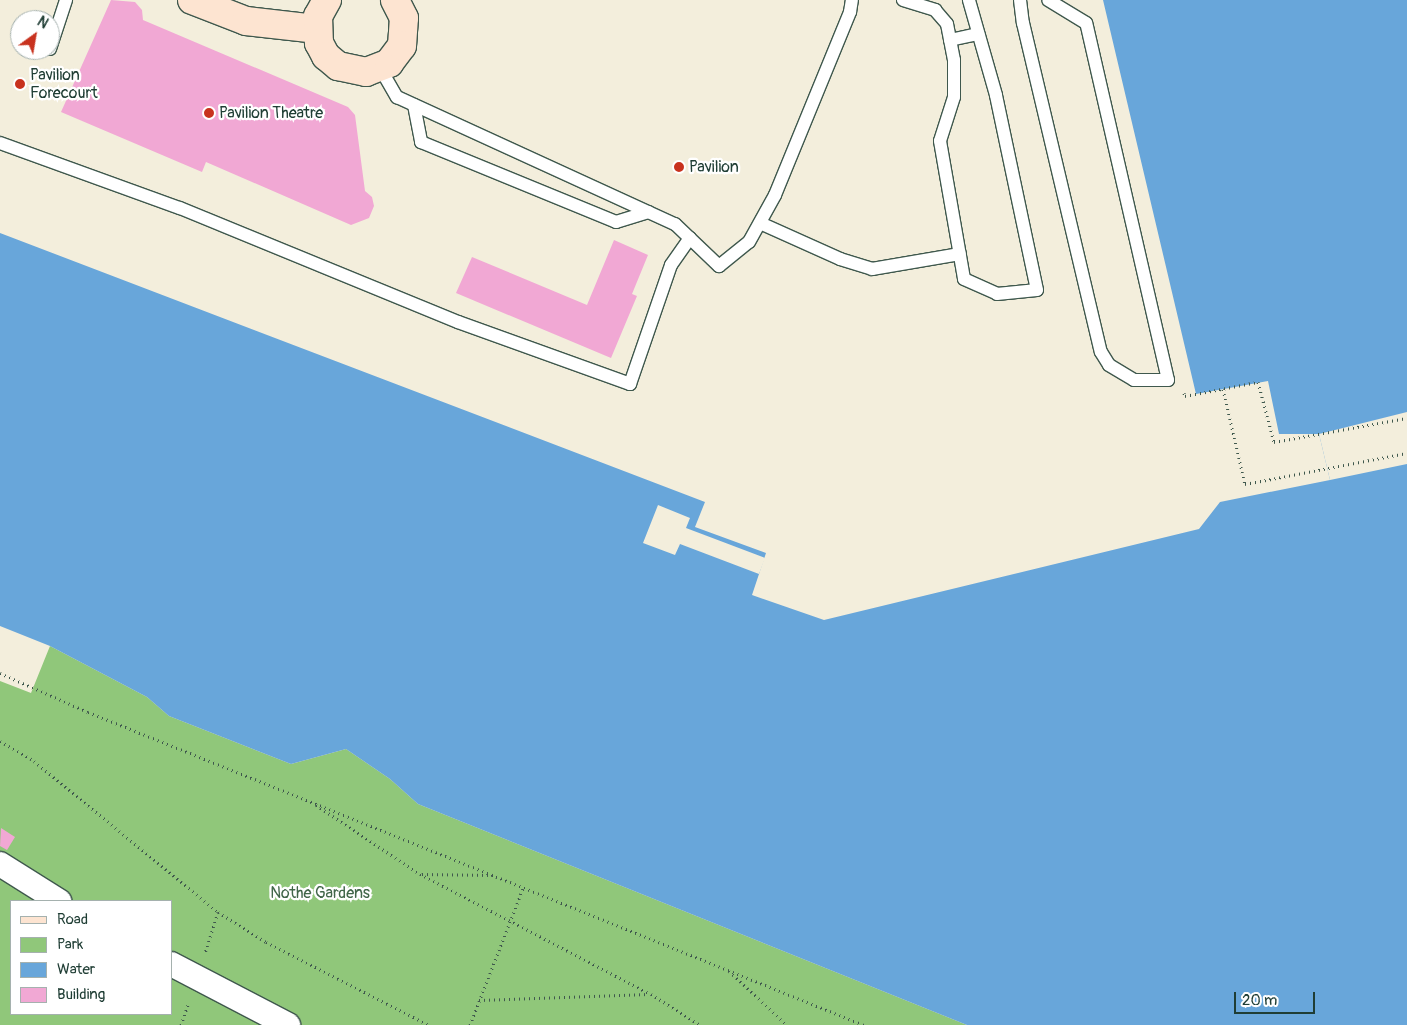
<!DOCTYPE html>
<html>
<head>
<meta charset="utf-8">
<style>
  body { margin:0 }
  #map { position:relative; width:1407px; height:1025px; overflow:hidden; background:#f3eedc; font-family:Pangolin,sans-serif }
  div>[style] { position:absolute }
  .green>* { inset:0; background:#90c77a }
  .water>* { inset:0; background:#68a6da }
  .pier>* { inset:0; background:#f3eedc }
  .building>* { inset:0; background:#f1a8d4 }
  .path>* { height:3px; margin-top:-1.5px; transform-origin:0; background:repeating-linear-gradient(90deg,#3f584d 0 1px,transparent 0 5px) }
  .roads { filter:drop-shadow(1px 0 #3f584d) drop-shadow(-1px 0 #3f584d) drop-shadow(0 1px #3f584d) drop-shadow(0 -1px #3f584d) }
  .lane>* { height:12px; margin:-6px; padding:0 6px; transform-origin:6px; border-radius:6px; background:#fff }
  .street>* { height:24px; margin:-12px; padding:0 12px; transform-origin:12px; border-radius:12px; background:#fff }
  .secondary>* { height:28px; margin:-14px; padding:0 14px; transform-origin:14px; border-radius:14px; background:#fde4d1 }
  .dots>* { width:14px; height:14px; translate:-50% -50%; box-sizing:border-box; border:2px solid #fff; border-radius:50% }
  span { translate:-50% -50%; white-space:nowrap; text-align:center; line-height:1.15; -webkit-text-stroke:4.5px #fff; paint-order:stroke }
  .poi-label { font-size:16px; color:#1f3d34 }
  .left { translate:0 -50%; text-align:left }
  .park-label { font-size:16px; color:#416649 }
  .legend { position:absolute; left:10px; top:900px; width:162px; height:115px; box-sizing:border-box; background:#fff; border:1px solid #a5b1ae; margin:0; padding:6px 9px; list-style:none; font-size:15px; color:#1f3d34 }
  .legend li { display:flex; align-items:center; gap:10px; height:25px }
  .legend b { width:25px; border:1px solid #a5b1ae }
  .north { position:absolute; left:10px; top:10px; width:50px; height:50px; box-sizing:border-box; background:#fff; border:1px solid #a5b1ae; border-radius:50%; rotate:32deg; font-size:14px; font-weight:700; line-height:20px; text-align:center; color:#1f3d34 }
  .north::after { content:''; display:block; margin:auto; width:18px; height:22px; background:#c8321e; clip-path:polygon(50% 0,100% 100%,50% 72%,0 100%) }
  .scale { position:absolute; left:1234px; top:992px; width:81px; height:22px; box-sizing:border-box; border:2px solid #1f3d34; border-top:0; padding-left:6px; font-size:15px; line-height:18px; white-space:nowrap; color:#1f3d34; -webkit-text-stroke:4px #fff; paint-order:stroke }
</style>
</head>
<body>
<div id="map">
  <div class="green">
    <i style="clip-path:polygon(evenodd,50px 646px,147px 697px,169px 716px,291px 764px,346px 749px,390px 779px,418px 804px,967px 1025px,0 1025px,0 681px,31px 693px,50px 646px,11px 901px,171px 901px,171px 1014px,11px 1014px,11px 901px)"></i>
  </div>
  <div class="water">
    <i style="clip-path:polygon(1103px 0,1407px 0,1407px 1025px,967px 1025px,418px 804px,390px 779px,346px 749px,291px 764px,169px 716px,147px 697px,50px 646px,0 626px,0 233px,705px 502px,695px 527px,766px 553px,752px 595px,824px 620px,1199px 529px,1220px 502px,1330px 480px,1319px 434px,1279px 434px,1268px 381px,1196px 394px)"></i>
  </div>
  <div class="pier">
    <i style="clip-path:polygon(1407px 412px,1407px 464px,1330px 480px,1319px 434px)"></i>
    <i style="clip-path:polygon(658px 505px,690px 518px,686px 528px,765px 558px,759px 574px,680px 544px,675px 555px,643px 543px)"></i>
  </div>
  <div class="building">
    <i style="clip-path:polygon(111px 0,135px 2px,142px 10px,143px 20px,348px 107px,355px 115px,365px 191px,372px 197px,374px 206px,369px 218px,351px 225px,206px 162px,202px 172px,61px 112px)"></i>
    <i style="clip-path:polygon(614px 240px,648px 255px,632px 294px,637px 296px,611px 358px,456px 293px,472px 257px,587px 305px)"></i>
    <i style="clip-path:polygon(1px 828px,15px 837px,7px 850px,0 846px)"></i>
  </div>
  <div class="path">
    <i style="left:1223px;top:389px;width:98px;rotate:77deg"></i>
    <i style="left:1245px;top:484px;width:165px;rotate:-10.8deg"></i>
    <i style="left:1184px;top:393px;width:3px;rotate:72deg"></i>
    <i style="left:1185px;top:396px;width:74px;rotate:-10.9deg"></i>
    <i style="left:1258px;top:382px;width:62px;rotate:75.1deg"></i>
    <i style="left:1274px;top:442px;width:135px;rotate:-10.2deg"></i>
    <i style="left:0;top:673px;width:96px;rotate:23.9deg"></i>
    <i style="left:88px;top:712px;width:837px;rotate:21.97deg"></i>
    <i style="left:0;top:741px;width:39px;rotate:30deg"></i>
    <i style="left:34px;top:761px;width:238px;rotate:39.4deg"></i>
    <i style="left:218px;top:912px;width:43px;rotate:107.6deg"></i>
    <i style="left:316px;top:805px;width:125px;rotate:33.6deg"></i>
    <i style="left:493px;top:875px;width:73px;rotate:-179.2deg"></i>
    <i style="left:420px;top:874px;width:260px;rotate:27.5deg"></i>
    <i style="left:651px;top:994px;width:58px;rotate:32.3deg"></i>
    <i style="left:218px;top:912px;width:57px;rotate:32deg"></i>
    <i style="left:266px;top:942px;width:183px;rotate:27deg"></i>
    <i style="left:729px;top:971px;width:79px;rotate:43deg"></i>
    <i style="left:479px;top:1000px;width:170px;rotate:-2deg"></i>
    <i style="left:181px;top:1025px;width:24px;rotate:-71deg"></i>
    <i style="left:470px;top:1025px;width:149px;rotate:-68.8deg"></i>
  </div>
  <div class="roads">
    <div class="lane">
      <i style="left:903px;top:0;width:34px;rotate:17deg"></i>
      <i style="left:935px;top:10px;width:18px;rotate:49deg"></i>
      <i style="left:947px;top:24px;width:37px;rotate:79deg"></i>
      <i style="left:954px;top:60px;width:37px;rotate:90deg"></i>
      <i style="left:954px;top:97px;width:46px;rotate:107.7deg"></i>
      <i style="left:940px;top:141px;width:140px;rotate:80.1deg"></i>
      <i style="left:964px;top:279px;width:36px;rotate:24deg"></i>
      <i style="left:997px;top:294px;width:40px;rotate:-5.7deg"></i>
      <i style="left:1037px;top:290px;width:199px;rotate:-101.9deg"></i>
      <i style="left:996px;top:95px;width:99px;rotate:-105.9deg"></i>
      <i style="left:1020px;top:0;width:23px;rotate:83deg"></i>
      <i style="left:1023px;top:23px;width:338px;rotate:76.7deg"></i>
      <i style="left:1101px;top:352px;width:15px;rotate:58deg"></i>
      <i style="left:1109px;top:365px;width:29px;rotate:31deg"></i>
      <i style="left:1134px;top:380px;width:34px"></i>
      <i style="left:1168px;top:380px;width:366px;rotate:-102.9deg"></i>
      <i style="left:1086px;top:23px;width:44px;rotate:-148.8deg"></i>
      <i style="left:950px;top:40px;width:29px;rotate:-12deg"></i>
      <i style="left:50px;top:49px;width:52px;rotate:-71.9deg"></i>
      <i style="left:380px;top:68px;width:34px;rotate:60deg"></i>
      <i style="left:397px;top:97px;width:306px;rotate:24.6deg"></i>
      <i style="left:675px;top:224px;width:61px;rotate:43.7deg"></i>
      <i style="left:719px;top:266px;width:38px;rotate:-39deg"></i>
      <i style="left:749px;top:242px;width:54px;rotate:-61deg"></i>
      <i style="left:775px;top:195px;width:198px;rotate:-67.7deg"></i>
      <i style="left:850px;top:12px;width:12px;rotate:-81deg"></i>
      <i style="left:414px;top:105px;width:38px;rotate:79deg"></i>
      <i style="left:421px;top:142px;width:211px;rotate:22.3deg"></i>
      <i style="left:616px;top:222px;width:34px;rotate:-17deg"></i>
      <i style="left:0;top:143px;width:191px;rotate:19.9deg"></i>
      <i style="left:180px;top:208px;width:300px;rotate:22.3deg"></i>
      <i style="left:458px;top:322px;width:183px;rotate:19.8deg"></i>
      <i style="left:630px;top:384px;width:126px;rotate:-71deg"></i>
      <i style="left:671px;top:265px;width:33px;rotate:-55deg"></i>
      <i style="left:760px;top:223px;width:88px;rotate:24.2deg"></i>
      <i style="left:840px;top:259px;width:34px;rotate:17deg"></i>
      <i style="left:872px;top:269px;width:89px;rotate:-9.7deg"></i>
    </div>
    <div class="street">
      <i style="left:0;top:864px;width:70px;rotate:32.1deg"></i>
      <i style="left:171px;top:964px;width:132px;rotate:27.5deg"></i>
    </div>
    <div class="secondary">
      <i style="left:192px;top:0;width:58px;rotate:21.3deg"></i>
      <i style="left:246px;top:21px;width:70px;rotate:6.5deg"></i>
      <i style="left:327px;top:0;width:18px;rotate:119deg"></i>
      <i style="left:318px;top:16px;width:27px;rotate:88deg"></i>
      <i style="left:319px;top:43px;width:15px;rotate:62deg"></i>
      <i style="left:326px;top:56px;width:16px;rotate:40deg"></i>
      <i style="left:338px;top:66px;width:29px;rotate:12deg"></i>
      <i style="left:366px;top:72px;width:25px;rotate:-21deg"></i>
      <i style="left:389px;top:63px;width:21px;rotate:-53deg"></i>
      <i style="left:402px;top:46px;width:28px;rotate:-86deg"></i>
      <i style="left:404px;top:18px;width:20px;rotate:-117deg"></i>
    </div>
  </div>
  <div class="dots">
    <i style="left:20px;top:84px;background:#c8321e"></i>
    <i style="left:209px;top:113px;background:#c8321e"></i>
    <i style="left:679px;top:167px;background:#c8321e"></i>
  </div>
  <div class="poi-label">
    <span class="left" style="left:30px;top:84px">Pavilion<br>Forecourt</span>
    <span class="left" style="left:219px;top:113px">Pavilion Theatre</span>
    <span class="left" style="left:689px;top:167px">Pavilion</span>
  </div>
  <div class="park-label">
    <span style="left:320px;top:893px">Nothe Gardens</span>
  </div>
  <ul class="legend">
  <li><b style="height:6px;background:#fde4d1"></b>Road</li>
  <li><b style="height:14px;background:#90c77a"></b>Park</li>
  <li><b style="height:14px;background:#68a6da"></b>Water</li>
  <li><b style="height:14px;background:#f1a8d4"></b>Building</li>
  </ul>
  <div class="north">N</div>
  <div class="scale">20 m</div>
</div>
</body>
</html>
